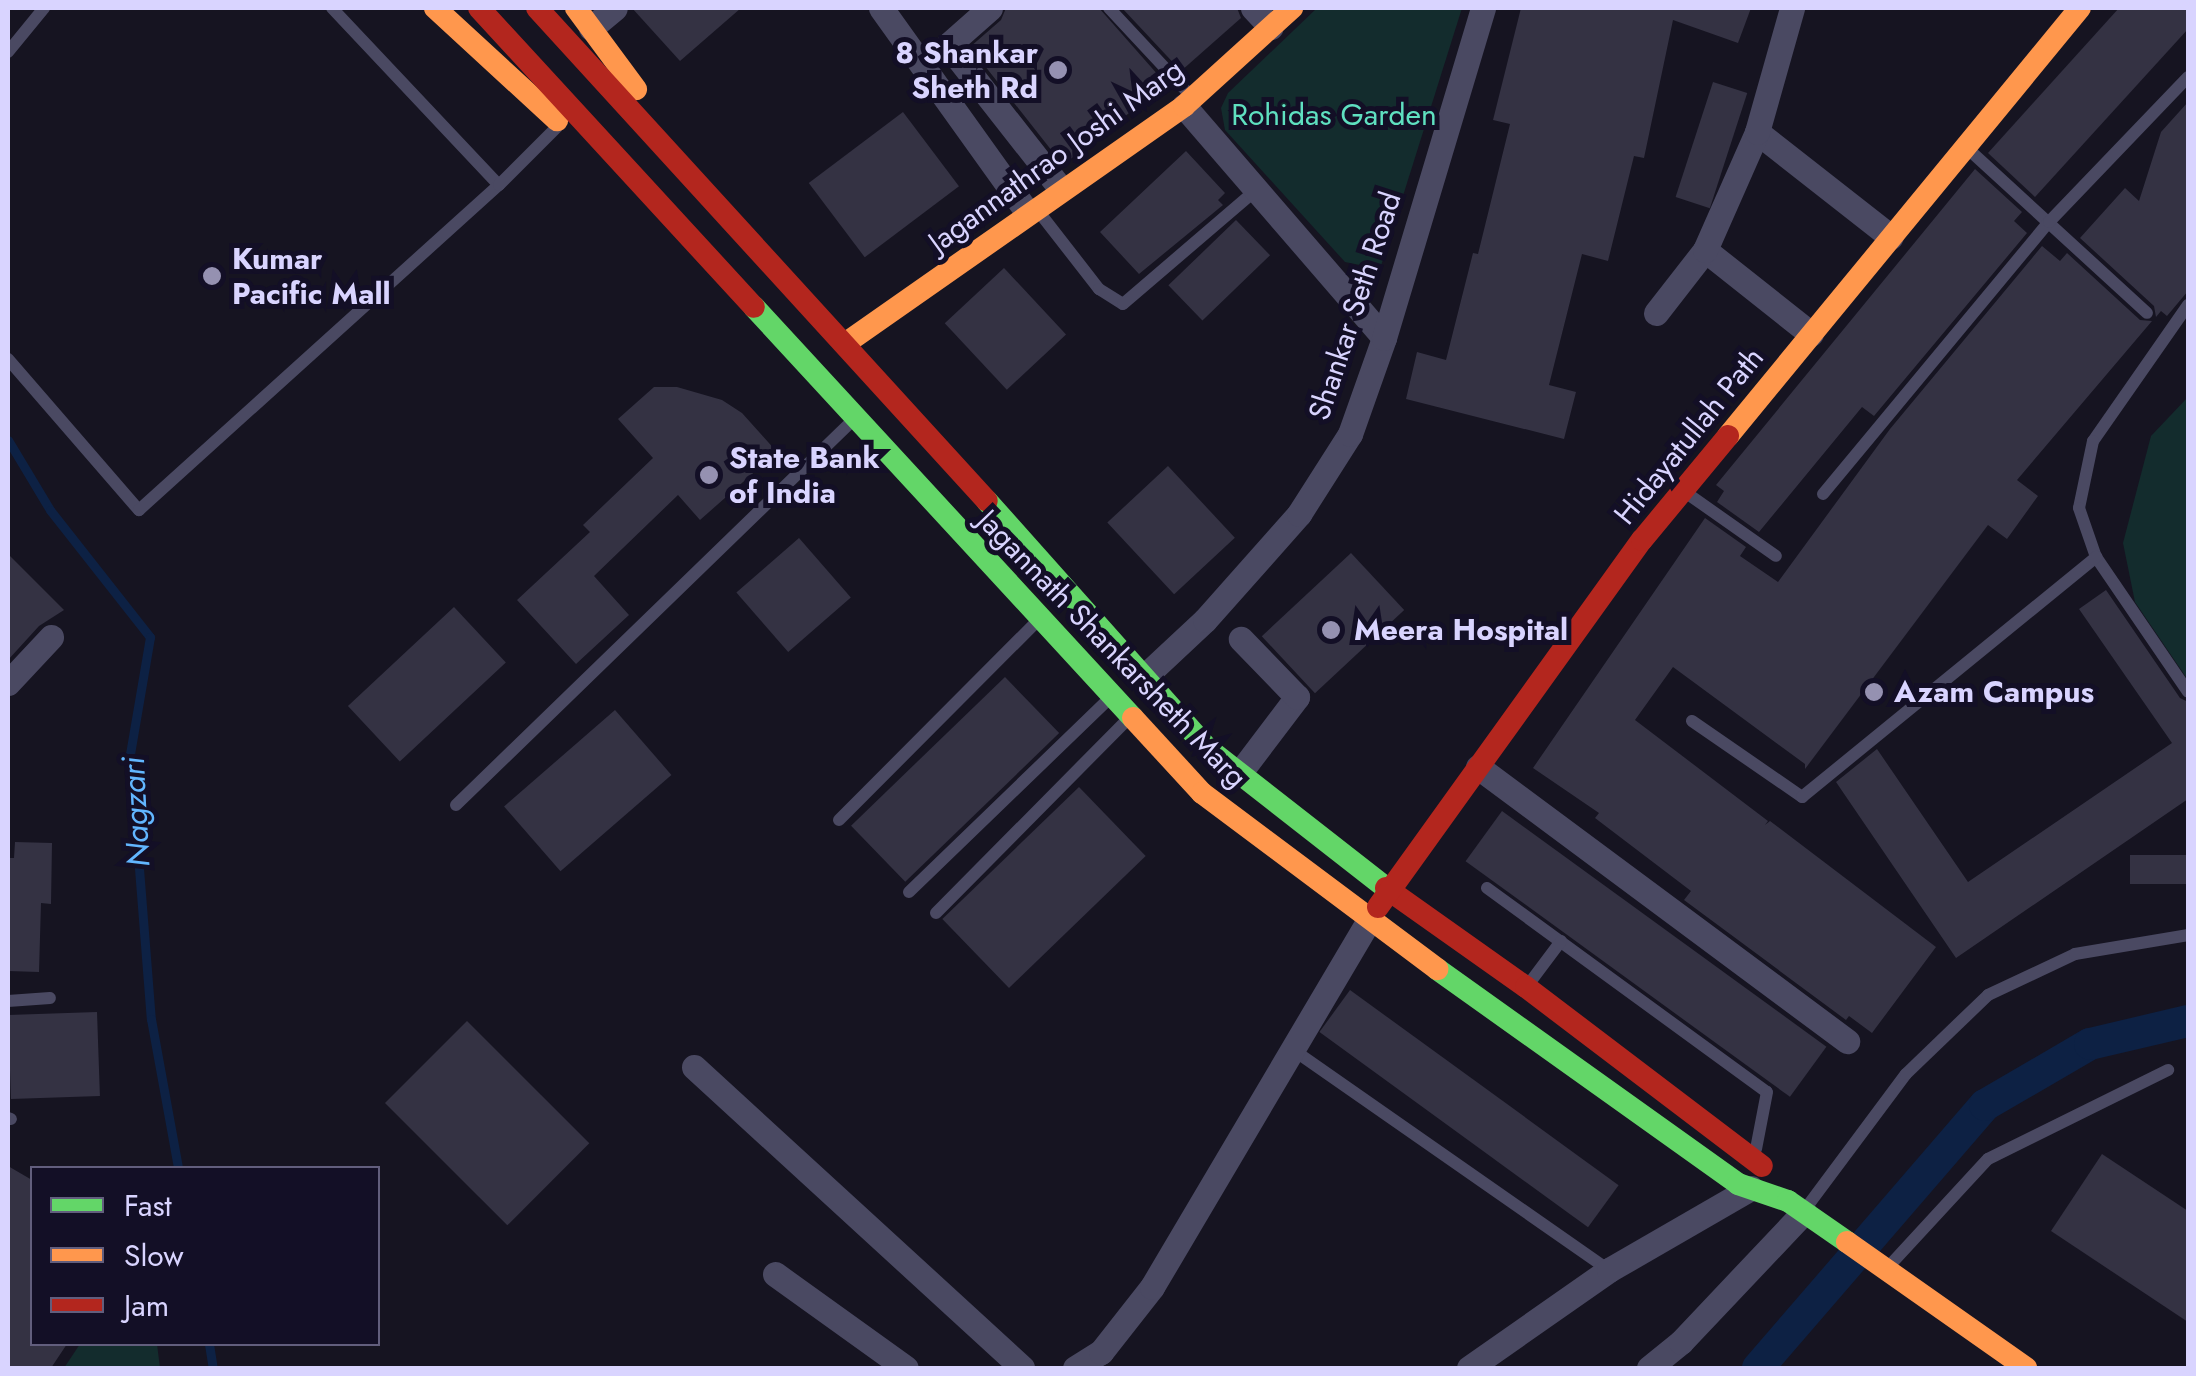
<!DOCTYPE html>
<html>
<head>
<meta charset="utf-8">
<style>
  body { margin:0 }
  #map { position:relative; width:2196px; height:1376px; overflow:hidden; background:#161421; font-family:Jost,sans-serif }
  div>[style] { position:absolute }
  .green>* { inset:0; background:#132c2d }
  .stream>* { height:9px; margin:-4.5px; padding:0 4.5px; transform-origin:4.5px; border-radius:4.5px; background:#0d2144 }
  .canal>* { height:32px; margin:-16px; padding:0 16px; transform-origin:16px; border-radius:16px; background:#0d2144 }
  .building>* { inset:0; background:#343243; transform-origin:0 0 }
  .lane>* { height:12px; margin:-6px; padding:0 6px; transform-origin:6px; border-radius:6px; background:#4a4962 }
  .street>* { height:25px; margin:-12.5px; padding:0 12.5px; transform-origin:12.5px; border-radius:12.5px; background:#4a4962 }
  .fast>* { height:22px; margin:-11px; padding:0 11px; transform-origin:11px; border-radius:11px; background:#63d668 }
  .slow>* { height:22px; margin:-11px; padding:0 11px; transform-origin:11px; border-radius:11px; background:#ff974d }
  .jam>* { height:22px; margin:-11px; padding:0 11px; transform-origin:11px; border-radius:11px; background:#b3261e }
  .dots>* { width:28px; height:28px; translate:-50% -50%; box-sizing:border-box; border:5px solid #130f26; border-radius:50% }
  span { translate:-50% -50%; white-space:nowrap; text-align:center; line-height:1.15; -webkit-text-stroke:10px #130f26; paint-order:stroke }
  .poi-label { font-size:30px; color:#d9d4ff; font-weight:700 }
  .right { translate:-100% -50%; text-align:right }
  .left { translate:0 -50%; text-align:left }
  .park-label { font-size:30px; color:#5fe0c0 }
  .street-label { font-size:30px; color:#d9d4ff }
  .water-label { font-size:32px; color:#62b6ff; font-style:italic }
  .frame { position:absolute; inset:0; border:10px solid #d9d4ff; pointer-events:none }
  .legend { position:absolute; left:30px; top:1166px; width:350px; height:180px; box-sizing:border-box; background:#130f26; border:2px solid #625e7d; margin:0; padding:12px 18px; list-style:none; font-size:30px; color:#d9d4ff }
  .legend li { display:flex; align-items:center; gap:20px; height:50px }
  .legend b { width:50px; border:2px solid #625e7d }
</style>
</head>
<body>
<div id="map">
  <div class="green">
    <i style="clip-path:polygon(1317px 8px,1462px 8px,1380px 269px,1345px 262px,1225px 130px,1221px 108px,1228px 93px)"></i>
    <i style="clip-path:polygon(2188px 397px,2188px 680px,2135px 602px,2123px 543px,2151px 436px)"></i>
    <i style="clip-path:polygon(80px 1344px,157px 1344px,160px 1368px,64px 1368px)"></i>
  </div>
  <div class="stream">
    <i style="left:8px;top:440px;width:82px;rotate:59deg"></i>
    <i style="left:50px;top:510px;width:162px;rotate:51.8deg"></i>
    <i style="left:150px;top:637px;width:119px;rotate:99.7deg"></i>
    <i style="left:130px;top:754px;width:266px;rotate:85.5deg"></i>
    <i style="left:151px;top:1019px;width:151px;rotate:79.7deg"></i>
    <i style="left:209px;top:1344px;width:24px;rotate:81deg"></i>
  </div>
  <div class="canal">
    <i style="left:1758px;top:1368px;width:347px;rotate:-49.2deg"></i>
    <i style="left:1985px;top:1105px;width:121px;rotate:-30.2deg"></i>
    <i style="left:2090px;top:1044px;width:101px;rotate:-13.2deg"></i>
  </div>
  <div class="building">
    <i style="clip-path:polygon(632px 8px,741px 8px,680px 61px)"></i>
    <i style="clip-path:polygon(1006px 8px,1099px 8px,1166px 84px,1063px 165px,970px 47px,1001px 20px)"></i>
    <i style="clip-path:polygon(1122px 8px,1237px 8px,1241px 18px,1181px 71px)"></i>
    <i style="clip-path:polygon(1521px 8px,1751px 8px,1738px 43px,1673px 20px,1644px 158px,1634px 156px,1608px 261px,1582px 254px,1549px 385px,1576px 392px,1564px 439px,1406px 399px,1417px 352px,1446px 360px,1473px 253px,1478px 254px,1510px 124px,1493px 120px)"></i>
    <i style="clip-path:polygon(2119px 8px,2188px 8px,2188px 29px,2035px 197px,1988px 153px)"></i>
    <i style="left:1713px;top:82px;width:36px;height:121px;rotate:18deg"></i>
    <i style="clip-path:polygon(2188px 102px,2188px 291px,2167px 316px,2161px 311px,2156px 317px,2154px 306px,2080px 238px,2125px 188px,2139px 201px,2161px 132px)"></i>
    <i style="left:903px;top:112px;width:93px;height:118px;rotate:53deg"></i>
    <i style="clip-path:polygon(1186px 151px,1225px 193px,1218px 200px,1223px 205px,1139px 274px,1100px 232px)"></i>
    <i style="clip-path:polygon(1975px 169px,2022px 212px,2014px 221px,2027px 233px,1874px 416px,1862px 407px,1759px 532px,1717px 502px,1724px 491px,1716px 485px)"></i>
    <i style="left:1236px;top:220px;width:49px;height:94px;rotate:46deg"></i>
    <i style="clip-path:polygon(2042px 246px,2060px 261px,2067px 253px,2140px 320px,2152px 321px,2017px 480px,2038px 496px,2007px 539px,1988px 525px,1805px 769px,1805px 764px,1673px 667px,1635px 720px,1768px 821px,1765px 825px,1770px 821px,1936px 947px,1872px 1033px,1849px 1016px,1846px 1020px,1684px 900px,1691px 891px,1595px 818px,1599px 813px,1533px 768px,1705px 518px,1746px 547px,1740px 556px,1778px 582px,1890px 429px)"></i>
    <i style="left:1004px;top:268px;width:91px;height:81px;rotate:47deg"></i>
    <i style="clip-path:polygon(654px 387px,677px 387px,722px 400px,742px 413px,777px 452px,700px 520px,678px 495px,594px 576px,629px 615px,576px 664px,517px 600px,590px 532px,583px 525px,653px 458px,618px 419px)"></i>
    <i style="left:1168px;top:466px;width:98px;height:83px;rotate:47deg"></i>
    <i style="left:799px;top:538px;width:79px;height:83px;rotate:49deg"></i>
    <i style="left:1351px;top:553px;width:78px;height:122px;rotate:47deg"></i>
    <i style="clip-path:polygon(8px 554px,64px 610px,39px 626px,8px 660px)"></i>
    <i style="clip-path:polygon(2106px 590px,2180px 698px,2188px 702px,2188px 799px,1956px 958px,1836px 782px,1877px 749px,1968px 882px,2172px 743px,2079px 609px)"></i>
    <i style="left:454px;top:607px;width:76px;height:145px;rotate:47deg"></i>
    <i style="left:1005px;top:677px;width:78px;height:214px;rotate:46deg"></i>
    <i style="left:615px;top:710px;width:86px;height:147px;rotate:49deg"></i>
    <i style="left:1079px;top:787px;width:96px;height:190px;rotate:46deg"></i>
    <i style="left:1502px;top:811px;width:401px;height:62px;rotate:36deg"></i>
    <i style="clip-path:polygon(15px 842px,52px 843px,51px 904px,41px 903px,39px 972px,8px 971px,8px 858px,14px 858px)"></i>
    <i style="left:2188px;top:855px;width:29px;height:58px;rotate:90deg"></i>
    <i style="left:1350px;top:990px;width:332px;height:52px;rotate:36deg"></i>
    <i style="left:97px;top:1012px;width:84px;height:89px;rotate:88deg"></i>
    <i style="left:467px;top:1021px;width:173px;height:116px;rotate:45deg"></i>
    <i style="clip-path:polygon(2102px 1154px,2188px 1211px,2188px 1322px,2051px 1231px)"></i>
    <i style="clip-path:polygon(8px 1166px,32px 1180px,32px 1344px,67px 1344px,51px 1368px,8px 1368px)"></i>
  </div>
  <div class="lane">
    <i style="left:332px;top:8px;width:243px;rotate:46.7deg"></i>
    <i style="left:1109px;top:8px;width:120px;rotate:47deg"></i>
    <i style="left:8px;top:52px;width:57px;rotate:-50.7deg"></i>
    <i style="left:1967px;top:148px;width:244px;rotate:42.5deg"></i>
    <i style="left:1039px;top:212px;width:98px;rotate:52.1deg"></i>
    <i style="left:1099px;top:289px;width:28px;rotate:32deg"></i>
    <i style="left:1123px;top:304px;width:175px;rotate:-40.6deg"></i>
    <i style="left:2188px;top:305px;width:166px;rotate:124.9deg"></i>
    <i style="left:2093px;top:441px;width:68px;rotate:101.8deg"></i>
    <i style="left:2079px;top:508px;width:52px;rotate:70.9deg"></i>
    <i style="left:2096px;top:557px;width:163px;rotate:55.7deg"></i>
    <i style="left:8px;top:359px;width:200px;rotate:49.1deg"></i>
    <i style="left:139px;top:510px;width:485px;rotate:-42.1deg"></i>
    <i style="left:499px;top:185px;width:82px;rotate:-45deg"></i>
    <i style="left:1685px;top:492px;width:111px;rotate:35.1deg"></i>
    <i style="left:1823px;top:494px;width:354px;rotate:-50.3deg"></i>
    <i style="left:2049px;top:222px;width:201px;rotate:-46.2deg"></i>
    <i style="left:1692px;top:721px;width:134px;rotate:34.6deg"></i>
    <i style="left:1802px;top:797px;width:380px;rotate:-39.2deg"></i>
    <i style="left:456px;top:805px;width:547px;rotate:-44.11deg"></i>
    <i style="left:839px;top:820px;width:276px;rotate:-45.1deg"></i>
    <i style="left:1487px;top:888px;width:346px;rotate:36.1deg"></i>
    <i style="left:1767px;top:1092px;width:58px;rotate:100.9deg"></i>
    <i style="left:909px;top:892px;width:274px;rotate:-44deg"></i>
    <i style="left:936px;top:913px;width:267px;rotate:-45.3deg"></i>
    <i style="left:1531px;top:981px;width:50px;rotate:-53.1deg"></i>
    <i style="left:8px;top:1001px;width:42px;rotate:-4.1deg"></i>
    <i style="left:1292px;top:1049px;width:386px;rotate:34.9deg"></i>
    <i style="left:8px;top:1118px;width:3px;rotate:18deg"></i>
    <i style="left:1809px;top:1204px;width:162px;rotate:-53.3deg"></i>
    <i style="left:1906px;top:1074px;width:114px;rotate:-43.9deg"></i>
    <i style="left:1988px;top:995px;width:96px;rotate:-25.2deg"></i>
    <i style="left:2075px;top:954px;width:115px;rotate:-9.5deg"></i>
    <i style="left:1891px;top:1264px;width:143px;rotate:-47.3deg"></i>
    <i style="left:1988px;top:1159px;width:201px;rotate:-26.3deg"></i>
  </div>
  <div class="street">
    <i style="left:881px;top:8px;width:251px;rotate:54.4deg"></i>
    <i style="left:990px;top:8px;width:56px;rotate:138.6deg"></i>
    <i style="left:948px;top:45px;width:183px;rotate:51.9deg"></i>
    <i style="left:1253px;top:8px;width:26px;rotate:47deg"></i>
    <i style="left:591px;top:28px;width:31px;rotate:-40deg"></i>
    <i style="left:1184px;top:106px;width:306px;rotate:49.2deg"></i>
    <i style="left:1757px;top:132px;width:170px;rotate:38.1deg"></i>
    <i style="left:1705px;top:250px;width:135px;rotate:38.4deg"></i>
    <i style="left:1656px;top:313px;width:80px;rotate:-52.1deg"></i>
    <i style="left:1705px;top:250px;width:129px;rotate:-66.2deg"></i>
    <i style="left:1757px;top:132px;width:129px;rotate:-74.2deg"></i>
    <i style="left:1144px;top:677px;width:83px;rotate:-43.1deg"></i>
    <i style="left:1205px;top:620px;width:142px;rotate:-48.4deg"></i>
    <i style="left:1299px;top:514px;width:95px;rotate:-57.5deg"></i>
    <i style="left:1350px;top:434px;width:102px;rotate:-70.5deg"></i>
    <i style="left:1384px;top:338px;width:345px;rotate:-73.3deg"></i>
    <i style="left:8px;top:683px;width:63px;rotate:-46.9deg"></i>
    <i style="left:1478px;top:767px;width:460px;rotate:36.6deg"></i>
    <i style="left:1238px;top:775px;width:98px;rotate:-52.9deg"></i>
    <i style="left:1297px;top:697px;width:81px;rotate:-134deg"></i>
    <i style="left:694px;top:1067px;width:445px;rotate:42.5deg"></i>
    <i style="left:775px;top:1274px;width:161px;rotate:35.7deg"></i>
    <i style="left:1075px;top:1368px;width:31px;rotate:-32deg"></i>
    <i style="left:1101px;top:1352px;width:83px;rotate:-51.9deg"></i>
    <i style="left:1152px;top:1287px;width:426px;rotate:-59.4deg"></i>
    <i style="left:1469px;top:1368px;width:171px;rotate:-35deg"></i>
    <i style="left:1609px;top:1270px;width:164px;rotate:-30deg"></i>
    <i style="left:1649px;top:1368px;width:41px;rotate:-39.1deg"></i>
    <i style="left:1681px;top:1342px;width:179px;rotate:-46.6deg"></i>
  </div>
  <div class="fast">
    <i style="left:754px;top:307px;width:559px;rotate:47.32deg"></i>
    <i style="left:987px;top:501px;width:331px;rotate:48.3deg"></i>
    <i style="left:1207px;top:748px;width:227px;rotate:38deg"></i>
    <i style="left:1437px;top:969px;width:370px;rotate:35.5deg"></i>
    <i style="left:1738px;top:1184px;width:53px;rotate:18.8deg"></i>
    <i style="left:1788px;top:1201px;width:72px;rotate:34.8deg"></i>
  </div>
  <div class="slow">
    <i style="left:435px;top:8px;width:166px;rotate:42.6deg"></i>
    <i style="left:576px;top:8px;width:101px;rotate:53.5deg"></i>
    <i style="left:846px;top:343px;width:413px;rotate:-35deg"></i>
    <i style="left:1184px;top:106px;width:146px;rotate:-42.2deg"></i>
    <i style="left:1728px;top:436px;width:554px;rotate:-50.57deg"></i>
    <i style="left:1133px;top:718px;width:102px;rotate:47.4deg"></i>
    <i style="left:1202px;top:793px;width:294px;rotate:36.8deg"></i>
    <i style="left:1847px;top:1242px;width:219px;rotate:35.1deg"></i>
  </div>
  <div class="jam">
    <i style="left:479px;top:8px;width:406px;rotate:47.4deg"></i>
    <i style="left:537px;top:8px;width:667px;rotate:47.61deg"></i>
    <i style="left:1386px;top:888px;width:171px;rotate:35.3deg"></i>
    <i style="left:1526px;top:987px;width:296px;rotate:37.2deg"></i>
    <i style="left:1378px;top:907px;width:452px;rotate:-54.3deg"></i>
    <i style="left:1642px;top:540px;width:135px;rotate:-50.4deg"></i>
  </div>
  <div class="dots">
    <i style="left:1058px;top:70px;background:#9591b1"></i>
    <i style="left:212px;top:276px;background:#9591b1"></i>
    <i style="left:709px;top:475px;background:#9591b1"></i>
    <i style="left:1331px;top:630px;background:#9591b1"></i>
    <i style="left:1874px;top:692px;background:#9591b1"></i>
  </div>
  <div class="poi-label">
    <span class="right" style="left:1038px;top:70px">8 Shankar<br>Sheth Rd</span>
    <span class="left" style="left:232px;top:276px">Kumar<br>Pacific Mall</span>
    <span class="left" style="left:729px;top:475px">State Bank<br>of India</span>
    <span class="left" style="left:1354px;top:630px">Meera Hospital</span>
    <span class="left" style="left:1894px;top:692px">Azam Campus</span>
  </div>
  <div class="park-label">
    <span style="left:1334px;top:115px">Rohidas Garden</span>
  </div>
  <div class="street-label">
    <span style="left:1056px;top:156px;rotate:-36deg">Jagannathrao Joshi Marg</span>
    <span style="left:1355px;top:306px;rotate:-72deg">Shankar Seth Road</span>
    <span style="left:1689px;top:436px;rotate:-51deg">Hidayatullah Path</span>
    <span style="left:1112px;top:649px;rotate:46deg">Jagannath Shankarsheth Marg</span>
  </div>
  <div class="water-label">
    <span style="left:136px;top:812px;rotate:-93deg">Nagzari</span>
  </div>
  <div class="frame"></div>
  <ul class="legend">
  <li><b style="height:12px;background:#63d668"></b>Fast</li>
  <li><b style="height:12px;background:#ff974d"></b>Slow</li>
  <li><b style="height:12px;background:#b3261e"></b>Jam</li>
  </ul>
</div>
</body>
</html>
